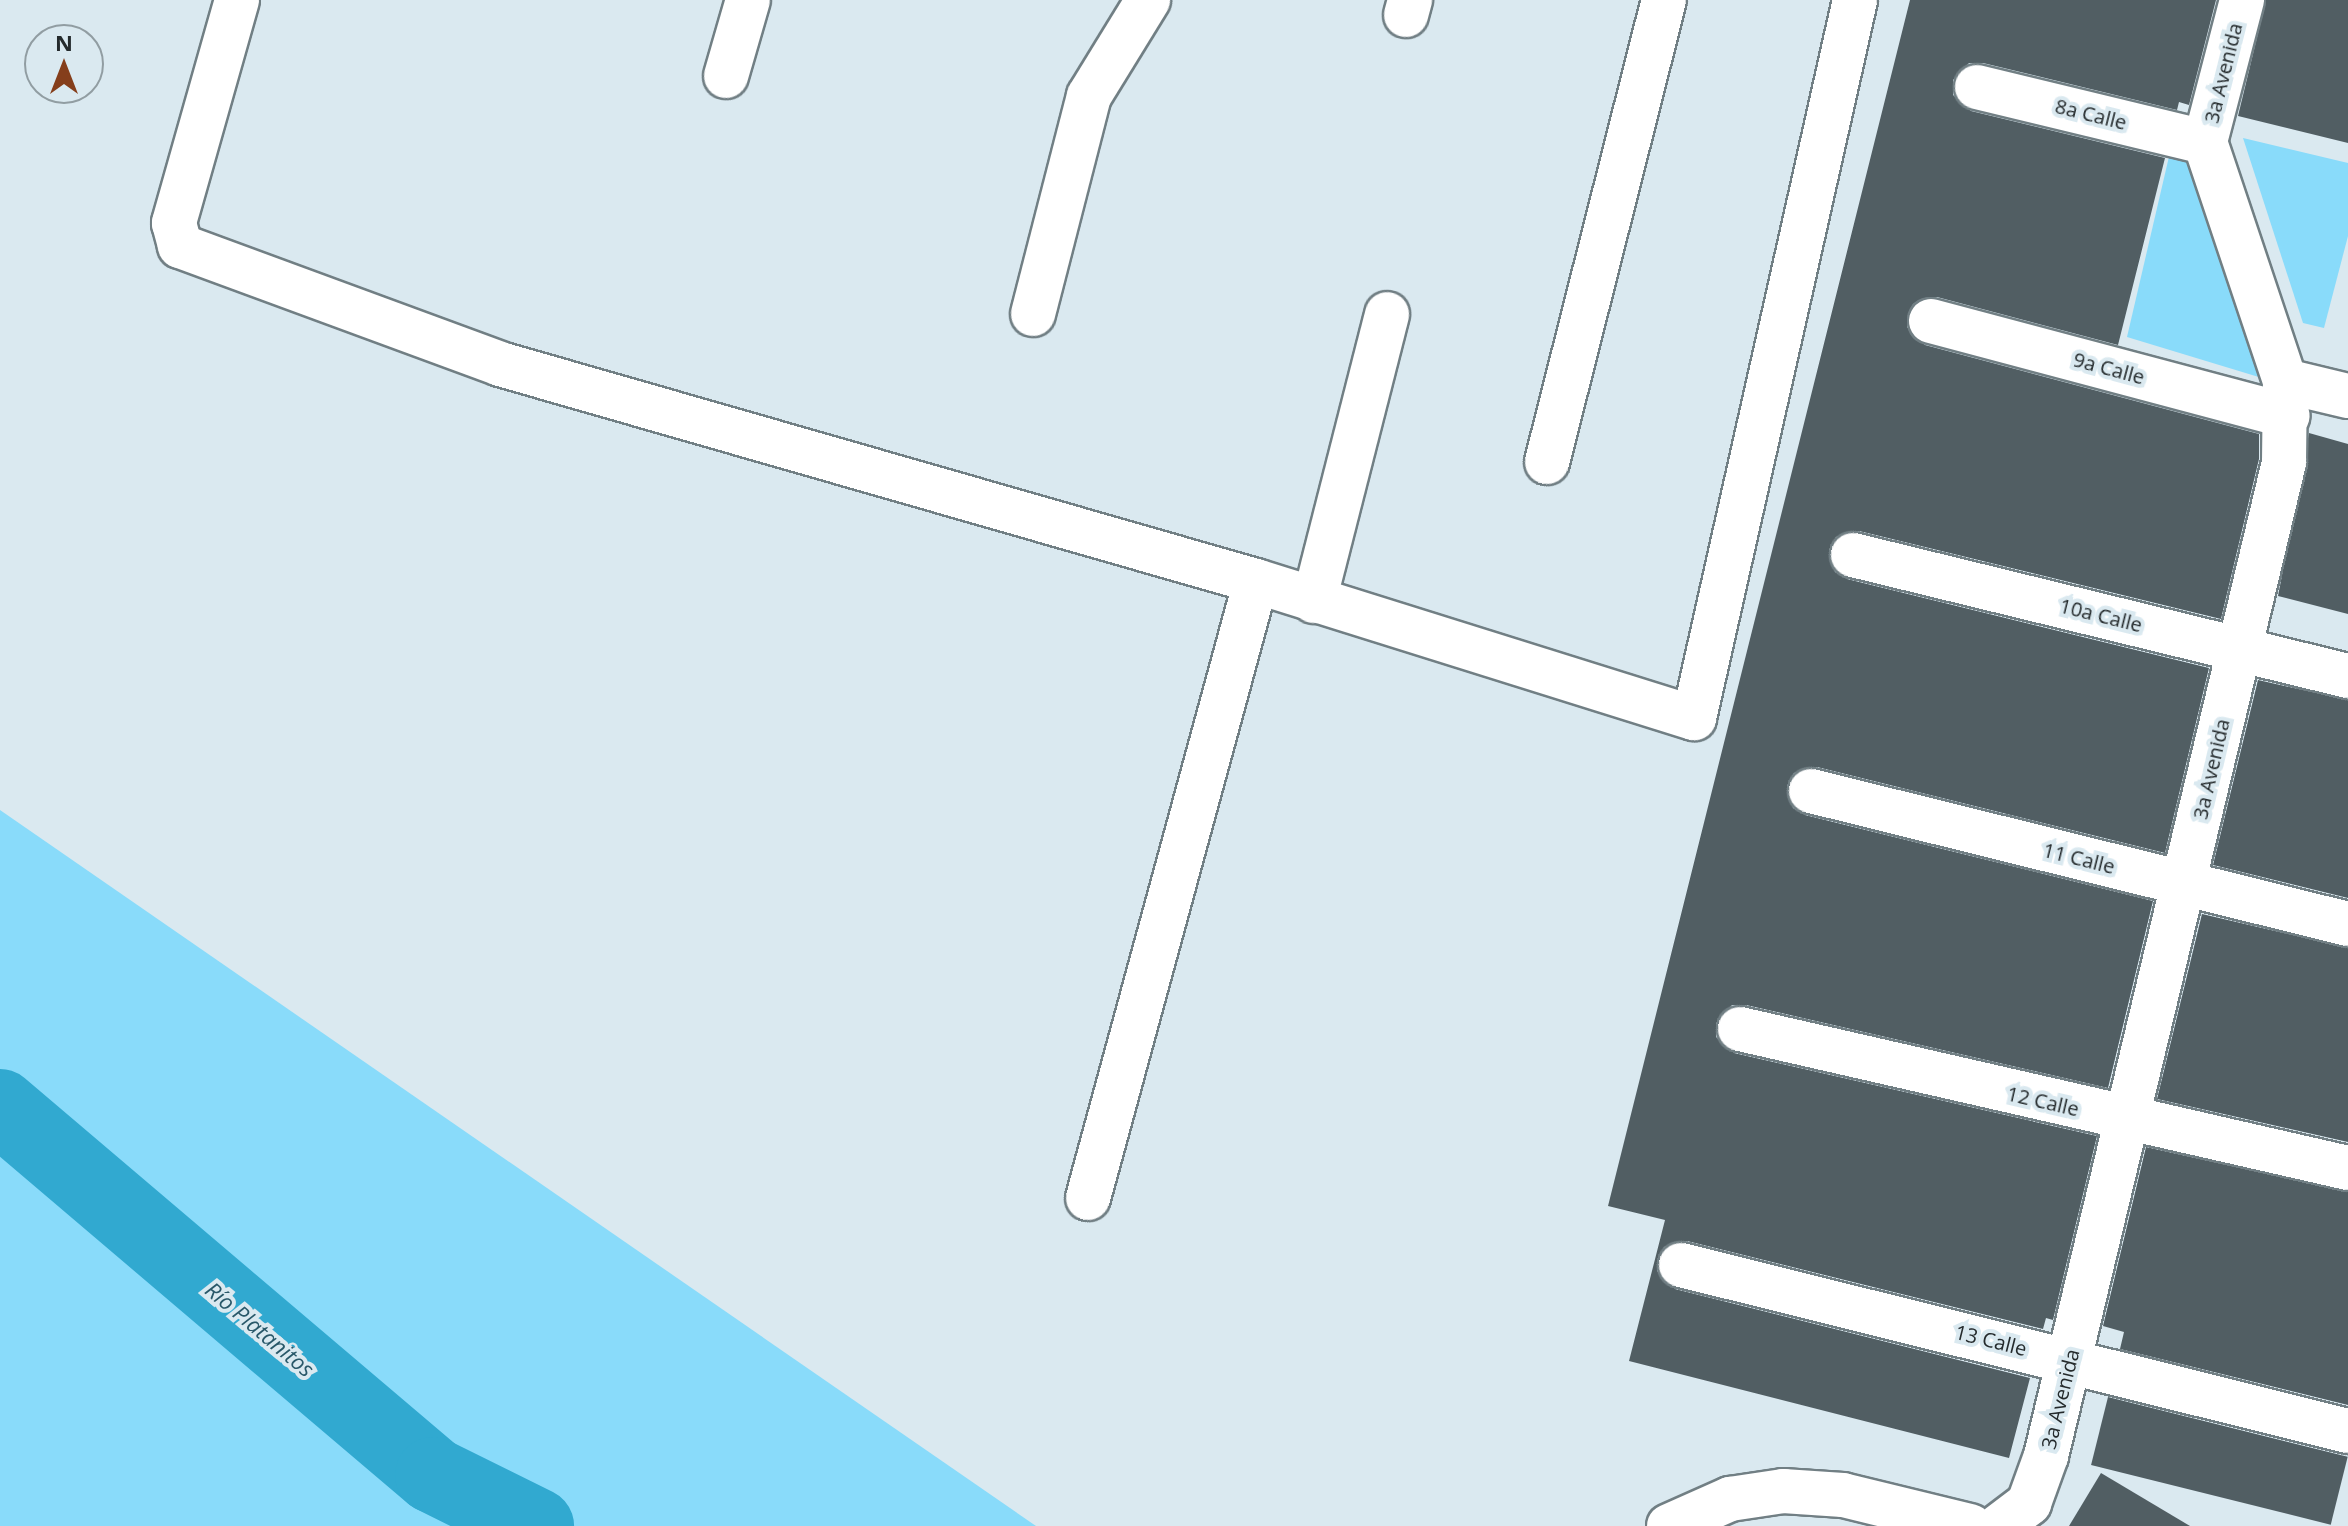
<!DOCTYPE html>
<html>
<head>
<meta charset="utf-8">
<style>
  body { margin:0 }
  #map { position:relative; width:2348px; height:1526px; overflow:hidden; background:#dae9f0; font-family:"Open Sans",sans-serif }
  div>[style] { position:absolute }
  .green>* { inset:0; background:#89dbfa }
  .river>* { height:76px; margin:-38px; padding:0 38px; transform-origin:38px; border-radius:38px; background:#31a9d0 }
  .building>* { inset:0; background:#515e63; transform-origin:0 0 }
  .roads { filter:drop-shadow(2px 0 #717f84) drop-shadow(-2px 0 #717f84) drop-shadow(0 2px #717f84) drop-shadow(0 -2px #717f84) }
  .minor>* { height:44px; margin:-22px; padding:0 22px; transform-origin:22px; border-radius:22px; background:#fff }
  span { translate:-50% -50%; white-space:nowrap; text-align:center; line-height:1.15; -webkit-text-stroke:8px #dae9f0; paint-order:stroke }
  .street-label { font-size:20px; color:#242a2c }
  .water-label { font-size:22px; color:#295869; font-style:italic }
  .north { position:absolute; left:24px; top:24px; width:80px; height:80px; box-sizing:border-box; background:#dae9f0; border:2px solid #919da2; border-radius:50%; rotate:0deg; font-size:22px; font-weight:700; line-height:32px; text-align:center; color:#242a2c }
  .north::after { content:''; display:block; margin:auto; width:28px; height:36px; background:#853e1b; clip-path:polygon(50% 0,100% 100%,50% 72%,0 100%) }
</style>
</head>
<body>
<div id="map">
  <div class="green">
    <i style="clip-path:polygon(2243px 138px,2348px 163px,2348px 236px,2324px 328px,2303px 323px)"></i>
    <i style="clip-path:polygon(2171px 148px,2198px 154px,2262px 378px,2127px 337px)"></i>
    <i style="clip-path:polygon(0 810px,1036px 1526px,0 1526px)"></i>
  </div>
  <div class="river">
    <i style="left:0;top:1107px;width:568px;rotate:40.36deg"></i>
    <i style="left:433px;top:1475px;width:115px;rotate:26.3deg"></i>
  </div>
  <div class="building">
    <i style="clip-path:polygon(1910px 0,2216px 0,2189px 105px,2179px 102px,2177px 110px,1983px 63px,1969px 63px,1953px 80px,1953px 95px,1971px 111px,2165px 158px,2118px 345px,1937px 297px,1913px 304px,1907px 327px,1925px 345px,2259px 434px,2259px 459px,2221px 619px,1859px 531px,1836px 537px,1829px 550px,1835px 572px,1847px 579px,2209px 668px,2165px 853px,1817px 767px,1794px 773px,1787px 786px,1793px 808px,1805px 815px,2153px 901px,2108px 1088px,1746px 1005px,1732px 1005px,1716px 1023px,1716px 1037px,1734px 1053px,2097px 1136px,2053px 1320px,2046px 1318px,2043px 1329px,1687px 1241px,1664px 1247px,1657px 1271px,1675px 1289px,2030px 1378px,2009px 1458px,1629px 1361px,1665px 1220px,1608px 1206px)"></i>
    <i style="clip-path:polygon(2266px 0,2348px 0,2348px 143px,2238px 116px)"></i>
    <i style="clip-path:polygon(2309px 433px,2348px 444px,2348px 614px,2278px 596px)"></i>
    <i style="clip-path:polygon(2258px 680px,2348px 700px,2348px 898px,2213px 865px)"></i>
    <i style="clip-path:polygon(2202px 914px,2348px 948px,2348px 1142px,2157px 1099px)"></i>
    <i style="clip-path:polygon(2146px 1147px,2348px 1192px,2348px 1405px,2120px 1349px,2124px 1332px,2103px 1326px)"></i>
    <i style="left:2108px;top:1397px;width:247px;height:70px;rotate:14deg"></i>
    <i style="clip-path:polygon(2101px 1473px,2190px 1526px,2069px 1526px)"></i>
  </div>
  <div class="roads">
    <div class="minor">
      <i style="left:237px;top:0;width:232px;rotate:105.8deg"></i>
      <i style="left:174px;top:223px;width:24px;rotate:75deg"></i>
      <i style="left:180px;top:246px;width:341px;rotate:20.2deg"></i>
      <i style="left:500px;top:364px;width:787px;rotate:16.02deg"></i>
      <i style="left:1256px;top:581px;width:459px;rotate:17.4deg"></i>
      <i style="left:1694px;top:718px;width:736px;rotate:-77.36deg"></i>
      <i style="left:1406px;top:15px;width:16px;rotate:-75deg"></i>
      <i style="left:726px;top:76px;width:79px;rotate:-73.9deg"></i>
      <i style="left:1977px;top:87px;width:235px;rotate:13.6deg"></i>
      <i style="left:1033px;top:314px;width:225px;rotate:-75.6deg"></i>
      <i style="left:1089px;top:96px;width:113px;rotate:-58.4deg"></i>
      <i style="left:1931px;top:321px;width:369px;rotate:14.9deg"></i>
      <i style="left:2285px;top:381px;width:65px;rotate:13.4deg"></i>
      <i style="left:1547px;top:462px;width:477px;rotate:-75.8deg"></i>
      <i style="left:1853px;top:555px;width:510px;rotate:13.74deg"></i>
      <i style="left:1314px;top:601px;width:296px;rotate:-75.7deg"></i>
      <i style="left:1811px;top:791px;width:553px;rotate:13.91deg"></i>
      <i style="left:1740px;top:1029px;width:624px;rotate:12.88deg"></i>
      <i style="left:1088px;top:1198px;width:639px;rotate:-74.77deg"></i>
      <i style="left:1681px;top:1265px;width:687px;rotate:13.98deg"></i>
      <i style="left:1669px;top:1526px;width:67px;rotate:-23.9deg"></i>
      <i style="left:1730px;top:1499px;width:54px;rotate:-8.6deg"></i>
      <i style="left:1783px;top:1491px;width:60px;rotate:3.8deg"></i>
      <i style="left:1843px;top:1495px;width:131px;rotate:13.7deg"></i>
      <i style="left:1999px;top:1526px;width:38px;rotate:-37deg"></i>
      <i style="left:2029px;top:1503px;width:50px;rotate:-70.1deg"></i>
      <i style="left:2046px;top:1456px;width:1022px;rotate:-76.53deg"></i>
      <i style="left:2284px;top:462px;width:81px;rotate:-89.3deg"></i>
      <i style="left:2285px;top:381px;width:252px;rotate:-108.5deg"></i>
      <i style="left:2205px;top:142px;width:147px;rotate:-75.4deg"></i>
    </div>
  </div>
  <div class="street-label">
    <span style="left:2223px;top:73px;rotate:-76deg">3a Avenida</span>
    <span style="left:2091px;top:114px;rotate:14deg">8a Calle</span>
    <span style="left:2109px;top:368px;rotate:15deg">9a Calle</span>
    <span style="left:2101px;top:615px;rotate:14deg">10a Calle</span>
    <span style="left:2211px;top:769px;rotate:-77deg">3a Avenida</span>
    <span style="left:2079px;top:858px;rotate:14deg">11 Calle</span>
    <span style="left:2043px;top:1101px;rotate:13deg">12 Calle</span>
    <span style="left:1991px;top:1340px;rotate:14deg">13 Calle</span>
    <span style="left:2060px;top:1399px;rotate:-76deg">3a Avenida</span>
  </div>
  <div class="water-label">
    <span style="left:260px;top:1329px;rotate:40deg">Río Platanitos</span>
  </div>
  <div class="north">N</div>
</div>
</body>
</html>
